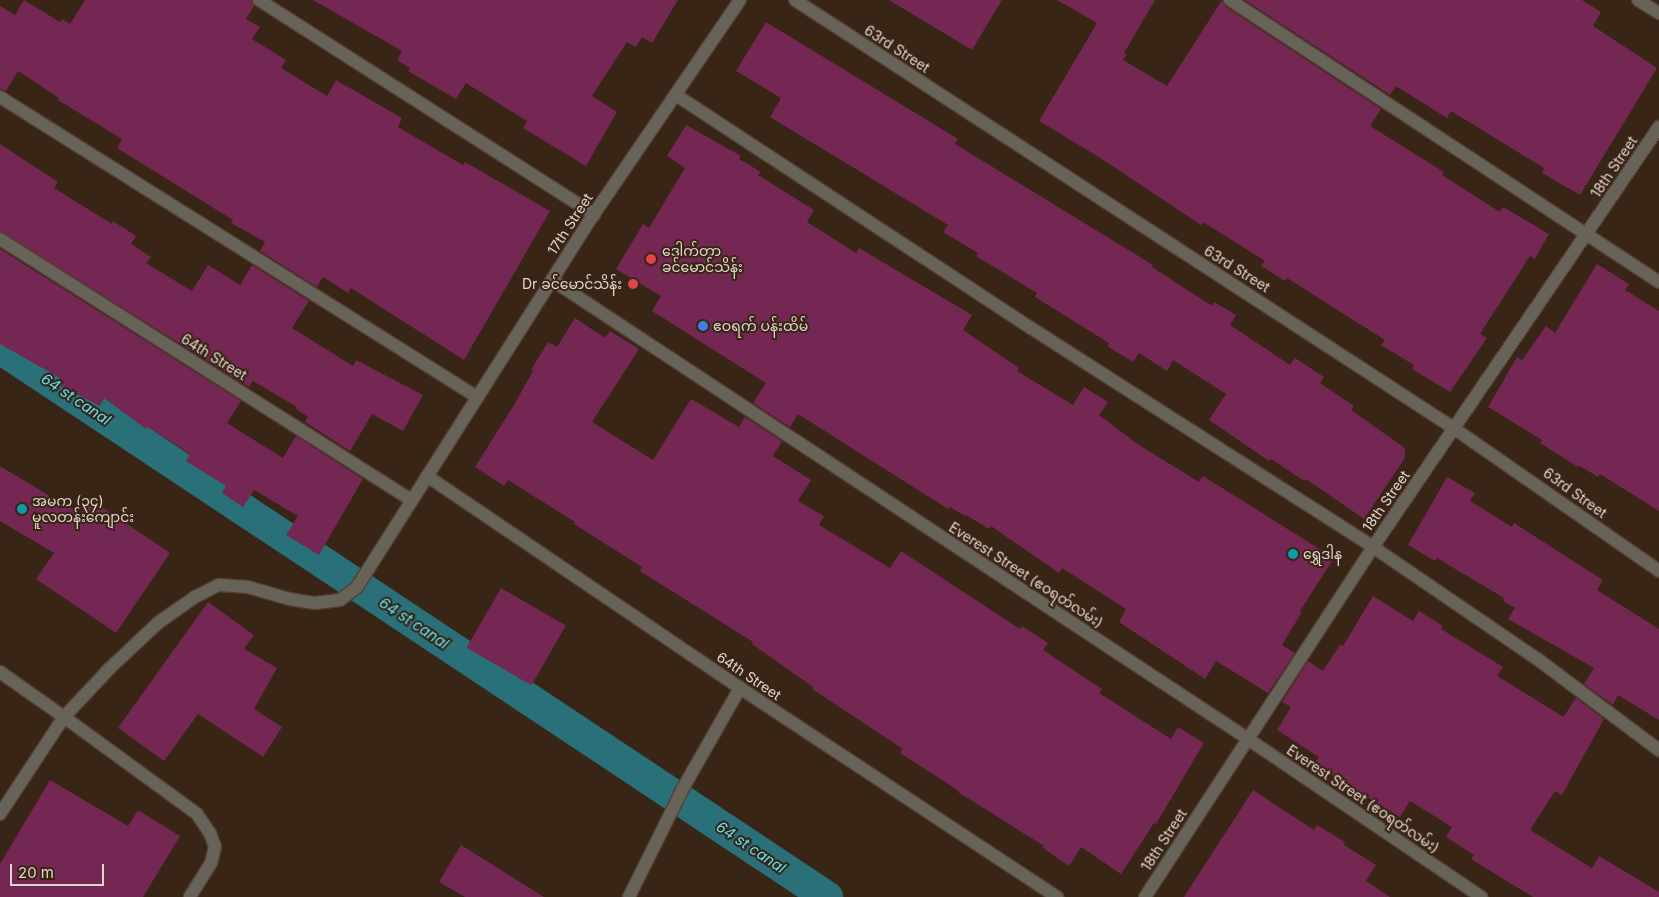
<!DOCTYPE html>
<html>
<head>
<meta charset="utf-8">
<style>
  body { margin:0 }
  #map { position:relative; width:1659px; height:897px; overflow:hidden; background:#382516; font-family:Inter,"Noto Sans Myanmar",sans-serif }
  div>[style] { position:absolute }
  .canal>* { height:32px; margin:-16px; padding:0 16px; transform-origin:16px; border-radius:16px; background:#297079 }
  .building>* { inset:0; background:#732752; transform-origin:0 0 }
  .roads { filter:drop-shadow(1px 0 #534133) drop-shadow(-1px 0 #534133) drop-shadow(0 1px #534133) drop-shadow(0 -1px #534133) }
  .minor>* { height:12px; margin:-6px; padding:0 6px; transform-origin:6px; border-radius:6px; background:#676359 }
  .dots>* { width:14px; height:14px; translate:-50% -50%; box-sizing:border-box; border:2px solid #382516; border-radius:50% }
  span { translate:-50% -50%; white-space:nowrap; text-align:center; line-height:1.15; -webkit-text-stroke:4px #382516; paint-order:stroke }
  .street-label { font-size:14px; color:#e0d4cb }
  .poi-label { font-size:14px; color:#e0d4cb }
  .left { translate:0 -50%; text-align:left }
  .right { translate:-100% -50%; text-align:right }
  .water-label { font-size:15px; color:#5de4f5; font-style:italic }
  .scale { position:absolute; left:10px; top:864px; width:94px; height:22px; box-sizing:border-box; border:2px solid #e0d4cb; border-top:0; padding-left:6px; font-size:15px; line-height:18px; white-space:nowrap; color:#e0d4cb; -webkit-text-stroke:4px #382516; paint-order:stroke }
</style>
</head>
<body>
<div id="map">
  <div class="canal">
    <i style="left:0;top:348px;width:993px;rotate:33.58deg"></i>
  </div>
  <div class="building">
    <i style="clip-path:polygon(24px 0,60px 22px,62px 19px,70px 24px,85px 0,251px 0,254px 6px,246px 19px,260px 27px,252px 39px,286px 60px,281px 68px,327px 96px,336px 80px,402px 118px,398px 127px,444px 154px,463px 165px,465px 162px,550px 211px,464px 360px,351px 288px,348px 293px,323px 277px,317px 287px,260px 251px,265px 242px,231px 223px,233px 220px,117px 148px,122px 139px,58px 100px,59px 98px,18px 71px,6px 91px,0 89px,0 6px,15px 15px)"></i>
    <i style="clip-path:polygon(313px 0,678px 0,652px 43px,642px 37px,636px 47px,627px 42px,592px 96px,617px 112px,586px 166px,523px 128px,527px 121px,466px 83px,456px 99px,408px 71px,410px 68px,397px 60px,402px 51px)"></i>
    <i style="clip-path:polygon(889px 0,1002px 0,972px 50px)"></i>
    <i style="clip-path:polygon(1057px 0,1155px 0,1124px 53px,1127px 55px,1123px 60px,1167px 86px,1222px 0,1226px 7px,1381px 109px,1370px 126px,1444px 172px,1442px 175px,1500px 212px,1503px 207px,1549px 234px,1535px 259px,1530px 256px,1480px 334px,1487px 338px,1450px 392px,1412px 369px,1414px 365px,1381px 345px,1385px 340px,1287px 278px,1285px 281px,1261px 266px,1265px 261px,1203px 222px,1201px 225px,1102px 159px,1039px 121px,1097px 23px)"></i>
    <i style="clip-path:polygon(1245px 0,1582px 0,1601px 12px,1593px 26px,1657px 68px,1580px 195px,1542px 173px,1544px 168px,1451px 111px,1447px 118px,1396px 86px,1390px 95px)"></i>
    <i style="clip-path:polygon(766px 22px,958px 139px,955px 144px,1153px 265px,1152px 267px,1212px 306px,1214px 302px,1236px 315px,1230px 325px,1290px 365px,1295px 358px,1324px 377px,1320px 383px,1354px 406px,1351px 410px,1405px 448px,1405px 458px,1364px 519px,1306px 479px,1304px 481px,1271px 459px,1269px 461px,1209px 420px,1226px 394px,1173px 360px,1167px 371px,1139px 353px,1133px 362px,1107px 346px,1109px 343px,1035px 297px,1037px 293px,976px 256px,978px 253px,943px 232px,948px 225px,770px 117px,781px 98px,736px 71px)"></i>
    <i style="clip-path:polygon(686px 125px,741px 156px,739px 159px,761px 172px,758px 175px,814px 210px,807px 222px,856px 253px,859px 248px,972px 315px,963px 330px,1019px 368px,1017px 371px,1073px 405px,1084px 387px,1108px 402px,1099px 415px,1139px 445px,1199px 482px,1203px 476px,1334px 558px,1300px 611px,1302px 612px,1282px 645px,1295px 653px,1268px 693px,1216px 661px,1205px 679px,1119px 622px,1126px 609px,1062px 568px,1059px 573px,991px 526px,989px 529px,966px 515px,965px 516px,950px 507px,948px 509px,798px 414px,790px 427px,753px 403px,766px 383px,652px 311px,661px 296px,616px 269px,643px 224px,649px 228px,685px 168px,667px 156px)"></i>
    <i style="clip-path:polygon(0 144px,58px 182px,54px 188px,112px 224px,113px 221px,136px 236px,131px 244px,151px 257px,146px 263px,192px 291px,208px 265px,240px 285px,252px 265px,309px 301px,292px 328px,353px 366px,356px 360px,423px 395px,403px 431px,372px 414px,350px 451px,305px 422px,308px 417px,296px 409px,297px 407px,253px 381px,249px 387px,0 231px)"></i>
    <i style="clip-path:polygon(0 249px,241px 401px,227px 423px,283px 458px,296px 436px,363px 479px,319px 555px,286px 535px,298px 516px,254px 490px,243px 507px,222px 493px,226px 486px,186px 461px,190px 454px,148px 427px,146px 429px,104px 398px,100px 406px,57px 384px,60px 378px,0 344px)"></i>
    <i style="clip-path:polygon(1597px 264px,1629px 284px,1625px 290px,1659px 311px,1659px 511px,1600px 474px,1598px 477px,1580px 466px,1578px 467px,1540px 443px,1542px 440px,1488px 407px,1517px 357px,1522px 360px,1546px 326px,1555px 333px)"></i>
    <i style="clip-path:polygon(575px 318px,605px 338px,610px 331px,639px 349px,592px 422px,653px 460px,691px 399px,739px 427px,745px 417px,782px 441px,773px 456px,811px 480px,798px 501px,824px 516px,819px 525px,890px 568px,901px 551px,1020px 629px,1022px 626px,1048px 643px,1043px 650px,1102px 689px,1099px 693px,1171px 739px,1178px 727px,1204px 743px,1156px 824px,1154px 823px,1121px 874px,1081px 847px,1069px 866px,1043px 848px,1044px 846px,958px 792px,959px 791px,900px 753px,903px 749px,812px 689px,813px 687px,752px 644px,753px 642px,640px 571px,642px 567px,574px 524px,575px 522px,508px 480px,504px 486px,475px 467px,514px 405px,533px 371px,531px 370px,548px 342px,557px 347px)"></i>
    <i style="clip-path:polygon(0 466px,80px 514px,90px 499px,170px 553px,116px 633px,36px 579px,54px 553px,0 521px)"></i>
    <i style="clip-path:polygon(1447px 477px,1475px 493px,1470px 501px,1512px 527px,1514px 523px,1603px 580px,1597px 590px,1659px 629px,1659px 720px,1618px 695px,1613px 705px,1584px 684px,1594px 668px,1508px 619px,1515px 608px,1503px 601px,1504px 598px,1437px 558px,1435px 561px,1408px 545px)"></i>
    <i style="left:501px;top:588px;width:75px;height:69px;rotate:30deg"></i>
    <i style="clip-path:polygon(1373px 596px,1413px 621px,1419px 611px,1443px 626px,1441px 629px,1503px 667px,1497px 676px,1562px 716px,1564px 716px,1576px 698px,1604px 719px,1562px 795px,1555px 791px,1530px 830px,1592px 868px,1599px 856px,1659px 892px,1659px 897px,1533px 897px,1471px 859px,1474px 855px,1446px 837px,1452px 827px,1410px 801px,1400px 817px,1314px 765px,1319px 757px,1277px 730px,1291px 707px,1282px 702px,1308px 661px,1323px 671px,1340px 645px,1343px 646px)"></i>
    <i style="clip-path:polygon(208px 602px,254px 635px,244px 649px,277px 668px,254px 709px,282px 727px,263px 757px,198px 714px,164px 761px,118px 728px)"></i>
    <i style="clip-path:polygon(50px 780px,128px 826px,138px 810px,180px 836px,143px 897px,0 897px,0 864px)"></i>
    <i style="clip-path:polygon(1253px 790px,1314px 830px,1317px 825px,1345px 842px,1344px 845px,1376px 865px,1366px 881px,1390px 897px,1184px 897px)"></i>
    <i style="clip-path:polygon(461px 845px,544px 897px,465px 897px,439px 882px)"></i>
  </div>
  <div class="roads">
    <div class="minor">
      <i style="left:259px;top:0;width:398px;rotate:32.6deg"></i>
      <i style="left:795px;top:0;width:787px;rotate:33.02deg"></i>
      <i style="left:1455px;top:429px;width:249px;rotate:34.8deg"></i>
      <i style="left:1230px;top:0;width:513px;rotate:33.32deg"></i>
      <i style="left:1638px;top:0;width:25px;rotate:32deg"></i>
      <i style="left:676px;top:95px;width:425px;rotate:33.3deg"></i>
      <i style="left:1031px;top:328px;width:406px;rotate:32.6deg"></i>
      <i style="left:1373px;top:547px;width:202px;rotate:34.3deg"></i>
      <i style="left:1540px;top:661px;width:149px;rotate:36.8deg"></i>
      <i style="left:0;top:97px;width:563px;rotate:32.17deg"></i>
      <i style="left:0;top:239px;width:488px;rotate:32.4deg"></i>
      <i style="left:552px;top:280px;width:834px;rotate:33.4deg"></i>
      <i style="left:1248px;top:739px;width:282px;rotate:34.1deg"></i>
      <i style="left:427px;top:476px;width:378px;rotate:34.1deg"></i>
      <i style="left:740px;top:688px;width:380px;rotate:33.4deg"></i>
      <i style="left:0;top:672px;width:78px;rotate:35.1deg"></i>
      <i style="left:64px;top:717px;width:67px;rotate:-46.8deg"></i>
      <i style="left:110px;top:668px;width:67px;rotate:-43.2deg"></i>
      <i style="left:159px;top:622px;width:44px;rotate:-34.8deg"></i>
      <i style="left:195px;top:597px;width:27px;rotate:-27deg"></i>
      <i style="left:219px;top:585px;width:29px;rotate:4deg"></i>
      <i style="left:248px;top:587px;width:43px;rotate:16.3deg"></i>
      <i style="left:289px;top:599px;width:26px;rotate:9deg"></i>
      <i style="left:315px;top:603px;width:25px;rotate:-7deg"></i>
      <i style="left:340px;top:600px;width:21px;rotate:-37deg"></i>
      <i style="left:357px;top:587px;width:442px;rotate:-57.6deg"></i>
      <i style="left:594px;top:214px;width:259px;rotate:-55.7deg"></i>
      <i style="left:0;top:814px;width:116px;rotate:-56.6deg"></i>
      <i style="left:64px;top:717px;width:165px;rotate:36.1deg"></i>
      <i style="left:197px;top:814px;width:23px;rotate:56deg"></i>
      <i style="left:210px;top:833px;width:15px;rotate:70deg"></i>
      <i style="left:215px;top:847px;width:16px;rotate:104deg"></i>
      <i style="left:211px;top:863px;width:40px;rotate:122deg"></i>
      <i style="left:629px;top:897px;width:122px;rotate:-63.6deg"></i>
      <i style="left:683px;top:788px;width:115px;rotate:-60.3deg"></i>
      <i style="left:1145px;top:897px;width:418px;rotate:-56.9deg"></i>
      <i style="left:1373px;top:547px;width:508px;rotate:-55.75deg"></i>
    </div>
  </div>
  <div class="dots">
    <i style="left:651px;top:259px;background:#e0444e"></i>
    <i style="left:633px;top:284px;background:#e0444e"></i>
    <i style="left:703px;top:326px;background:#3f7fe0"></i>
    <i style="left:22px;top:509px;background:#0f9aa8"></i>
    <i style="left:1293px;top:554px;background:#0f9aa8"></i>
  </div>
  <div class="street-label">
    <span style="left:897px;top:49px;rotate:33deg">63rd Street</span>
    <span style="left:1614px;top:167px;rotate:-56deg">18th Street</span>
    <span style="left:570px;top:224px;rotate:-57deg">17th Street</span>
    <span style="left:1237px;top:269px;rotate:32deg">63rd Street</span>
    <span style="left:214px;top:357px;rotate:32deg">64th Street</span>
    <span style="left:1575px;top:493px;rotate:36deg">63rd Street</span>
    <span style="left:1386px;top:501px;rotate:-55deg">18th Street</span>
    <span style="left:1026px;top:575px;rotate:33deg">Everest Street (ဧ၀ရတ်လမ်း)</span>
    <span style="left:749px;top:676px;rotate:34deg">64th Street</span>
    <span style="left:1363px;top:799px;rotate:34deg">Everest Street (ဧ၀ရတ်လမ်း)</span>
    <span style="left:1164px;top:840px;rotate:-57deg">18th Street</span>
  </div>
  <div class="poi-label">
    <span class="left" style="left:662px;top:259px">ဒေါက်တာ<br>ခင်မောင်သိန်း</span>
    <span class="right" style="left:622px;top:284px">Dr ခင်မောင်သိန်း</span>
    <span class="left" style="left:713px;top:326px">ဧဝရက် ပန်းထိမ်</span>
    <span class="left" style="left:32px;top:509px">အမက (၃၄)<br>မူလတန်းကျောင်း</span>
    <span class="left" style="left:1303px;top:554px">ရွှေဒါန</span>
  </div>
  <div class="water-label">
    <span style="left:76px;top:399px;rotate:34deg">64 st canal</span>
    <span style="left:414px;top:623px;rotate:34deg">64 st canal</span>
    <span style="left:751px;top:847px;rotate:34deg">64 st canal</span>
  </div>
  <div class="scale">20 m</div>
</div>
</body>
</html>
